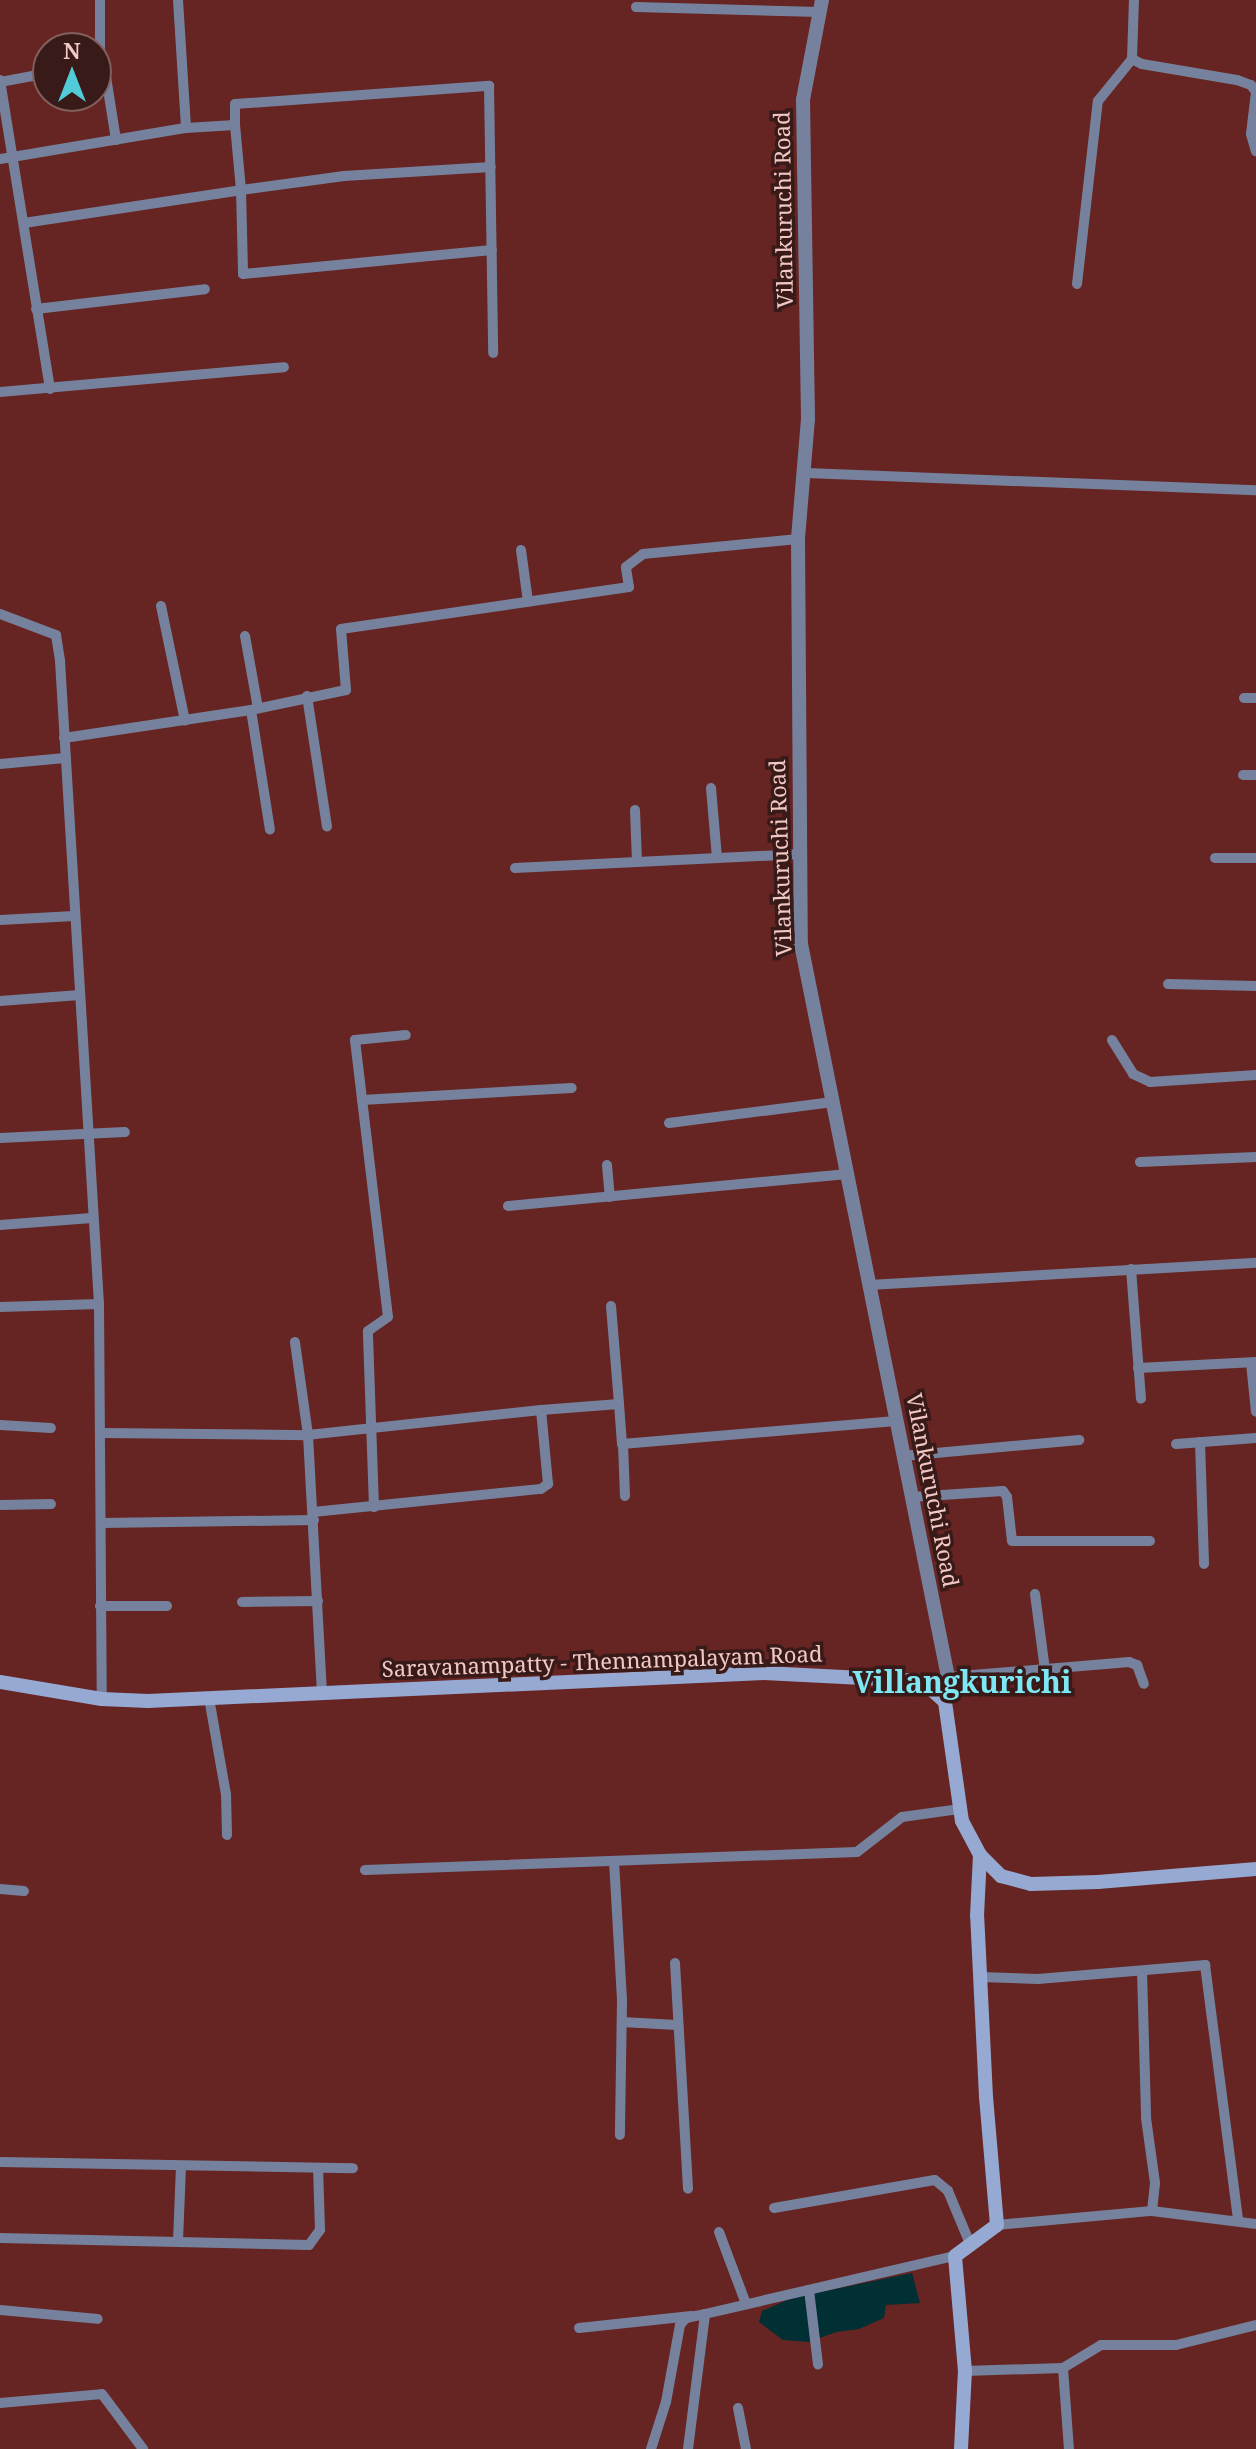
<!DOCTYPE html>
<html>
<head>
<meta charset="utf-8">
<style>
  body { margin:0 }
  #map { position:relative; width:1256px; height:2449px; overflow:hidden; background:#662522; font-family:"Noto Serif",serif }
  div>[style] { position:absolute }
  .water>* { inset:0; background:#002f34 }
  .minor>* { height:10px; margin:-5px; padding:0 5px; transform-origin:5px; border-radius:5px; background:#76829d }
  .tertiary>* { height:14px; margin:-7px; padding:0 7px; transform-origin:7px; border-radius:7px; background:#76829d }
  .secondary>* { height:14px; margin:-7px; padding:0 7px; transform-origin:7px; border-radius:7px; background:#96a9d2 }
  span { translate:-50% -50%; white-space:nowrap; text-align:center; line-height:1.15; -webkit-text-stroke:7px #381a18; paint-order:stroke }
  .street-label { font-size:22px; color:#f2c8c4 }
  .district-label { font-size:30px; color:#7de7f4; font-weight:700 }
  .north { position:absolute; left:32px; top:32px; width:80px; height:80px; box-sizing:border-box; background:#381a18; border:2px solid #82605d; border-radius:50%; rotate:0deg; font-size:22px; font-weight:700; line-height:32px; text-align:center; color:#f2c8c4 }
  .north::after { content:''; display:block; margin:auto; width:28px; height:36px; background:#52cbd9; clip-path:polygon(50% 0,100% 100%,50% 72%,0 100%) }
</style>
</head>
<body>
<div id="map">
  <div class="water">
    <i style="clip-path:polygon(912px 2273px,920px 2303px,886px 2305px,884px 2318px,859px 2329px,836px 2332px,809px 2342px,783px 2340px,759px 2322px,762px 2311px,792px 2298px)"></i>
  </div>
  <div class="minor">
    <i style="left:100px;top:0;width:63px;rotate:90deg"></i>
    <i style="left:100px;top:63px;width:4px;rotate:14deg"></i>
    <i style="left:104px;top:64px;width:77px;rotate:81deg"></i>
    <i style="left:178px;top:0;width:128px;rotate:86.4deg"></i>
    <i style="left:636px;top:7px;width:183px;rotate:1.6deg"></i>
    <i style="left:1132px;top:59px;width:59px;rotate:-88.1deg"></i>
    <i style="left:0;top:80px;width:313px;rotate:80.8deg"></i>
    <i style="left:0;top:82px;width:49px;rotate:-10.6deg"></i>
    <i style="left:235px;top:125px;width:65px;rotate:84.7deg"></i>
    <i style="left:241px;top:190px;width:104px;rotate:-7.7deg"></i>
    <i style="left:344px;top:176px;width:147px;rotate:-3.5deg"></i>
    <i style="left:0;top:159px;width:189px;rotate:-9.5deg"></i>
    <i style="left:186px;top:128px;width:49px;rotate:-3.5deg"></i>
    <i style="left:235px;top:125px;width:21px;rotate:-90deg"></i>
    <i style="left:235px;top:104px;width:255px;rotate:-4.1deg"></i>
    <i style="left:489px;top:86px;width:267px;rotate:89.1deg"></i>
    <i style="left:24px;top:223px;width:219px;rotate:-8.6deg"></i>
    <i style="left:241px;top:190px;width:84px;rotate:88.6deg"></i>
    <i style="left:243px;top:274px;width:250px;rotate:-5.5deg"></i>
    <i style="left:1077px;top:284px;width:184px;rotate:-83.5deg"></i>
    <i style="left:1098px;top:101px;width:54px;rotate:-51deg"></i>
    <i style="left:1132px;top:59px;width:11px;rotate:27deg"></i>
    <i style="left:1142px;top:64px;width:96px;rotate:9.6deg"></i>
    <i style="left:1237px;top:80px;width:15px;rotate:20deg"></i>
    <i style="left:1251px;top:85px;width:9px;rotate:54deg"></i>
    <i style="left:1256px;top:92px;width:42px;rotate:96.8deg"></i>
    <i style="left:1251px;top:134px;width:18px;rotate:74deg"></i>
    <i style="left:36px;top:309px;width:170px;rotate:-6.7deg"></i>
    <i style="left:0;top:392px;width:285px;rotate:-5deg"></i>
    <i style="left:806px;top:473px;width:450px;rotate:2.2deg"></i>
    <i style="left:521px;top:550px;width:52px;rotate:82.3deg"></i>
    <i style="left:161px;top:606px;width:117px;rotate:78.2deg"></i>
    <i style="left:0;top:614px;width:60px;rotate:20.6deg"></i>
    <i style="left:56px;top:635px;width:26px;rotate:81deg"></i>
    <i style="left:60px;top:661px;width:644px;rotate:86.53deg"></i>
    <i style="left:99px;top:1304px;width:395px;rotate:89.6deg"></i>
    <i style="left:245px;top:636px;width:73px;rotate:79.8deg"></i>
    <i style="left:307px;top:696px;width:132px;rotate:81.3deg"></i>
    <i style="left:1244px;top:698px;width:12px"></i>
    <i style="left:251px;top:710px;width:121px;rotate:81deg"></i>
    <i style="left:64px;top:738px;width:189px;rotate:-8.5deg"></i>
    <i style="left:251px;top:710px;width:97px;rotate:-11.9deg"></i>
    <i style="left:346px;top:690px;width:61px;rotate:-94.7deg"></i>
    <i style="left:341px;top:629px;width:291px;rotate:-8.3deg"></i>
    <i style="left:629px;top:587px;width:20px;rotate:-99deg"></i>
    <i style="left:626px;top:567px;width:21px;rotate:-37deg"></i>
    <i style="left:643px;top:554px;width:156px;rotate:-5.5deg"></i>
    <i style="left:0;top:764px;width:65px;rotate:-5.3deg"></i>
    <i style="left:1243px;top:775px;width:13px"></i>
    <i style="left:711px;top:788px;width:70px;rotate:85.1deg"></i>
    <i style="left:635px;top:810px;width:52px;rotate:87.8deg"></i>
    <i style="left:1215px;top:858px;width:41px"></i>
    <i style="left:515px;top:868px;width:285px;rotate:-2.8deg"></i>
    <i style="left:0;top:920px;width:74px;rotate:-3.1deg"></i>
    <i style="left:1168px;top:984px;width:88px;rotate:1.3deg"></i>
    <i style="left:0;top:1001px;width:80px;rotate:-4.3deg"></i>
    <i style="left:1112px;top:1040px;width:40px;rotate:58deg"></i>
    <i style="left:1133px;top:1074px;width:19px;rotate:25deg"></i>
    <i style="left:1150px;top:1082px;width:106px;rotate:-3.8deg"></i>
    <i style="left:362px;top:1100px;width:210px;rotate:-3.3deg"></i>
    <i style="left:669px;top:1123px;width:165px;rotate:-7.3deg"></i>
    <i style="left:0;top:1138px;width:125px;rotate:-2.7deg"></i>
    <i style="left:1140px;top:1162px;width:116px;rotate:-2.5deg"></i>
    <i style="left:607px;top:1165px;width:32px;rotate:85deg"></i>
    <i style="left:508px;top:1206px;width:341px;rotate:-5.4deg"></i>
    <i style="left:0;top:1225px;width:92px;rotate:-4.4deg"></i>
    <i style="left:1131px;top:1269px;width:130px;rotate:85.6deg"></i>
    <i style="left:869px;top:1285px;width:388px;rotate:-3.3deg"></i>
    <i style="left:611px;top:1306px;width:98px;rotate:85.3deg"></i>
    <i style="left:0;top:1307px;width:99px;rotate:-1.7deg"></i>
    <i style="left:1251px;top:1363px;width:49px;rotate:84.2deg"></i>
    <i style="left:1138px;top:1368px;width:118px;rotate:-2.9deg"></i>
    <i style="left:541px;top:1410px;width:78px;rotate:-4.4deg"></i>
    <i style="left:619px;top:1404px;width:40px;rotate:85.7deg"></i>
    <i style="left:622px;top:1444px;width:275px;rotate:-4.8deg"></i>
    <i style="left:0;top:1425px;width:51px;rotate:3.4deg"></i>
    <i style="left:101px;top:1433px;width:207px;rotate:0.6deg"></i>
    <i style="left:308px;top:1435px;width:94px;rotate:-98deg"></i>
    <i style="left:1200px;top:1442px;width:122px;rotate:88.1deg"></i>
    <i style="left:623px;top:1444px;width:52px;rotate:87.8deg"></i>
    <i style="left:1176px;top:1444px;width:80px;rotate:-4.3deg"></i>
    <i style="left:903px;top:1456px;width:177px;rotate:-5.2deg"></i>
    <i style="left:912px;top:1497px;width:91px;rotate:-3.8deg"></i>
    <i style="left:1003px;top:1491px;width:7px;rotate:56deg"></i>
    <i style="left:1007px;top:1497px;width:44px;rotate:83.5deg"></i>
    <i style="left:1012px;top:1541px;width:138px"></i>
    <i style="left:0;top:1505px;width:51px;rotate:-1.1deg"></i>
    <i style="left:374px;top:1507px;width:176px;rotate:-92deg"></i>
    <i style="left:368px;top:1331px;width:24px;rotate:-35deg"></i>
    <i style="left:388px;top:1317px;width:279px;rotate:-96.8deg"></i>
    <i style="left:355px;top:1040px;width:51px;rotate:-5.6deg"></i>
    <i style="left:313px;top:1512px;width:229px;rotate:-5.8deg"></i>
    <i style="left:541px;top:1489px;width:9px;rotate:-36deg"></i>
    <i style="left:548px;top:1484px;width:74px;rotate:-95.4deg"></i>
    <i style="left:541px;top:1410px;width:234px;rotate:173.9deg"></i>
    <i style="left:308px;top:1435px;width:258px;rotate:86.9deg"></i>
    <i style="left:102px;top:1523px;width:212px;rotate:-0.8deg"></i>
    <i style="left:1035px;top:1594px;width:77px;rotate:82.5deg"></i>
    <i style="left:242px;top:1602px;width:76px;rotate:-0.8deg"></i>
    <i style="left:100px;top:1606px;width:67px"></i>
    <i style="left:948px;top:1677px;width:182px;rotate:-4.7deg"></i>
    <i style="left:1129px;top:1662px;width:9px;rotate:21deg"></i>
    <i style="left:1137px;top:1665px;width:20px;rotate:70deg"></i>
    <i style="left:209px;top:1698px;width:97px;rotate:80deg"></i>
    <i style="left:226px;top:1794px;width:41px;rotate:88.6deg"></i>
    <i style="left:614px;top:1861px;width:140px;rotate:86.7deg"></i>
    <i style="left:622px;top:2001px;width:134px;rotate:90.9deg"></i>
    <i style="left:365px;top:1870px;width:492px;rotate:-2.1deg"></i>
    <i style="left:857px;top:1852px;width:57px;rotate:-37.9deg"></i>
    <i style="left:902px;top:1817px;width:59px;rotate:-7.9deg"></i>
    <i style="left:0;top:1889px;width:24px;rotate:5deg"></i>
    <i style="left:675px;top:1963px;width:226px;rotate:86.7deg"></i>
    <i style="left:1142px;top:1971px;width:147px;rotate:88.4deg"></i>
    <i style="left:1146px;top:2118px;width:66px;rotate:82.1deg"></i>
    <i style="left:1155px;top:2183px;width:28px;rotate:96deg"></i>
    <i style="left:980px;top:1977px;width:58px;rotate:2deg"></i>
    <i style="left:1038px;top:1979px;width:168px;rotate:-4.8deg"></i>
    <i style="left:1205px;top:1965px;width:256px;rotate:82.6deg"></i>
    <i style="left:622px;top:2022px;width:55px;rotate:3.1deg"></i>
    <i style="left:0;top:2162px;width:353px;rotate:1deg"></i>
    <i style="left:774px;top:2208px;width:163px;rotate:-9.9deg"></i>
    <i style="left:935px;top:2180px;width:17px;rotate:40deg"></i>
    <i style="left:948px;top:2191px;width:60px;rotate:67.3deg"></i>
    <i style="left:997px;top:2225px;width:156px;rotate:-5.2deg"></i>
    <i style="left:1152px;top:2211px;width:105px;rotate:7.1deg"></i>
    <i style="left:719px;top:2232px;width:77px;rotate:69.4deg"></i>
    <i style="left:0;top:2238px;width:309px;rotate:1.3deg"></i>
    <i style="left:309px;top:2245px;width:19px;rotate:-54deg"></i>
    <i style="left:320px;top:2230px;width:62px;rotate:-91.8deg"></i>
    <i style="left:178px;top:2241px;width:74px;rotate:-87.7deg"></i>
    <i style="left:809px;top:2290px;width:75px;rotate:83.1deg"></i>
    <i style="left:0;top:2310px;width:98px;rotate:5.2deg"></i>
    <i style="left:579px;top:2328px;width:113px;rotate:-6.1deg"></i>
    <i style="left:1063px;top:2368px;width:81px;rotate:85.8deg"></i>
    <i style="left:965px;top:2371px;width:98px;rotate:-1.8deg"></i>
    <i style="left:1063px;top:2368px;width:44px;rotate:-31.2deg"></i>
    <i style="left:1101px;top:2345px;width:75px"></i>
    <i style="left:1176px;top:2345px;width:82px;rotate:-14deg"></i>
    <i style="left:0;top:2403px;width:102px;rotate:-5deg"></i>
    <i style="left:102px;top:2394px;width:69px;rotate:53.3deg"></i>
    <i style="left:738px;top:2408px;width:42px;rotate:79deg"></i>
    <i style="left:651px;top:2449px;width:49px;rotate:-72.3deg"></i>
    <i style="left:666px;top:2402px;width:78px;rotate:-79.7deg"></i>
    <i style="left:680px;top:2325px;width:9px;rotate:-49deg"></i>
    <i style="left:686px;top:2318px;width:19px;rotate:-12deg"></i>
    <i style="left:688px;top:2449px;width:136px;rotate:-82.8deg"></i>
    <i style="left:705px;top:2314px;width:257px;rotate:-13.1deg"></i>
  </div>
  <div class="tertiary">
    <i style="left:822px;top:0;width:102px;rotate:100.8deg"></i>
    <i style="left:803px;top:100px;width:319px;rotate:89.1deg"></i>
    <i style="left:808px;top:419px;width:120px;rotate:94.8deg"></i>
    <i style="left:798px;top:539px;width:405px;rotate:89.6deg"></i>
    <i style="left:801px;top:944px;width:748px;rotate:78.66deg"></i>
    <i style="left:948px;top:1677px;width:25px;rotate:97deg"></i>
  </div>
  <div class="secondary">
    <i style="left:0;top:1682px;width:103px;rotate:9.5deg"></i>
    <i style="left:102px;top:1699px;width:46px;rotate:2.5deg"></i>
    <i style="left:148px;top:1701px;width:617px;rotate:-2.6deg"></i>
    <i style="left:764px;top:1673px;width:158px;rotate:2.9deg"></i>
    <i style="left:922px;top:1681px;width:31px;rotate:42deg"></i>
    <i style="left:945px;top:1702px;width:120px;rotate:81.9deg"></i>
    <i style="left:962px;top:1821px;width:38px;rotate:62deg"></i>
    <i style="left:980px;top:1855px;width:30px;rotate:45deg"></i>
    <i style="left:1001px;top:1876px;width:31px;rotate:15deg"></i>
    <i style="left:1031px;top:1884px;width:67px;rotate:-1.7deg"></i>
    <i style="left:1098px;top:1882px;width:159px;rotate:-4.7deg"></i>
    <i style="left:961px;top:2449px;width:78px;rotate:-87.1deg"></i>
    <i style="left:965px;top:2371px;width:115px;rotate:-95deg"></i>
    <i style="left:955px;top:2256px;width:52px;rotate:-36.4deg"></i>
    <i style="left:997px;top:2225px;width:128px;rotate:-94.9deg"></i>
    <i style="left:986px;top:2097px;width:181px;rotate:-92.8deg"></i>
    <i style="left:977px;top:1916px;width:61px;rotate:-87.2deg"></i>
  </div>
  <div class="street-label">
    <span style="left:783px;top:210px;rotate:-91deg">Vilankuruchi Road</span>
    <span style="left:780px;top:858px;rotate:-92deg">Vilankuruchi Road</span>
    <span style="left:933px;top:1490px;rotate:79deg">Vilankuruchi Road</span>
    <span style="left:602px;top:1661px;rotate:-2deg">Saravanampatty - Thennampalayam Road</span>
  </div>
  <div class="district-label">
    <span style="left:962px;top:1682px">Villangkurichi</span>
  </div>
  <div class="north">N</div>
</div>
</body>
</html>
